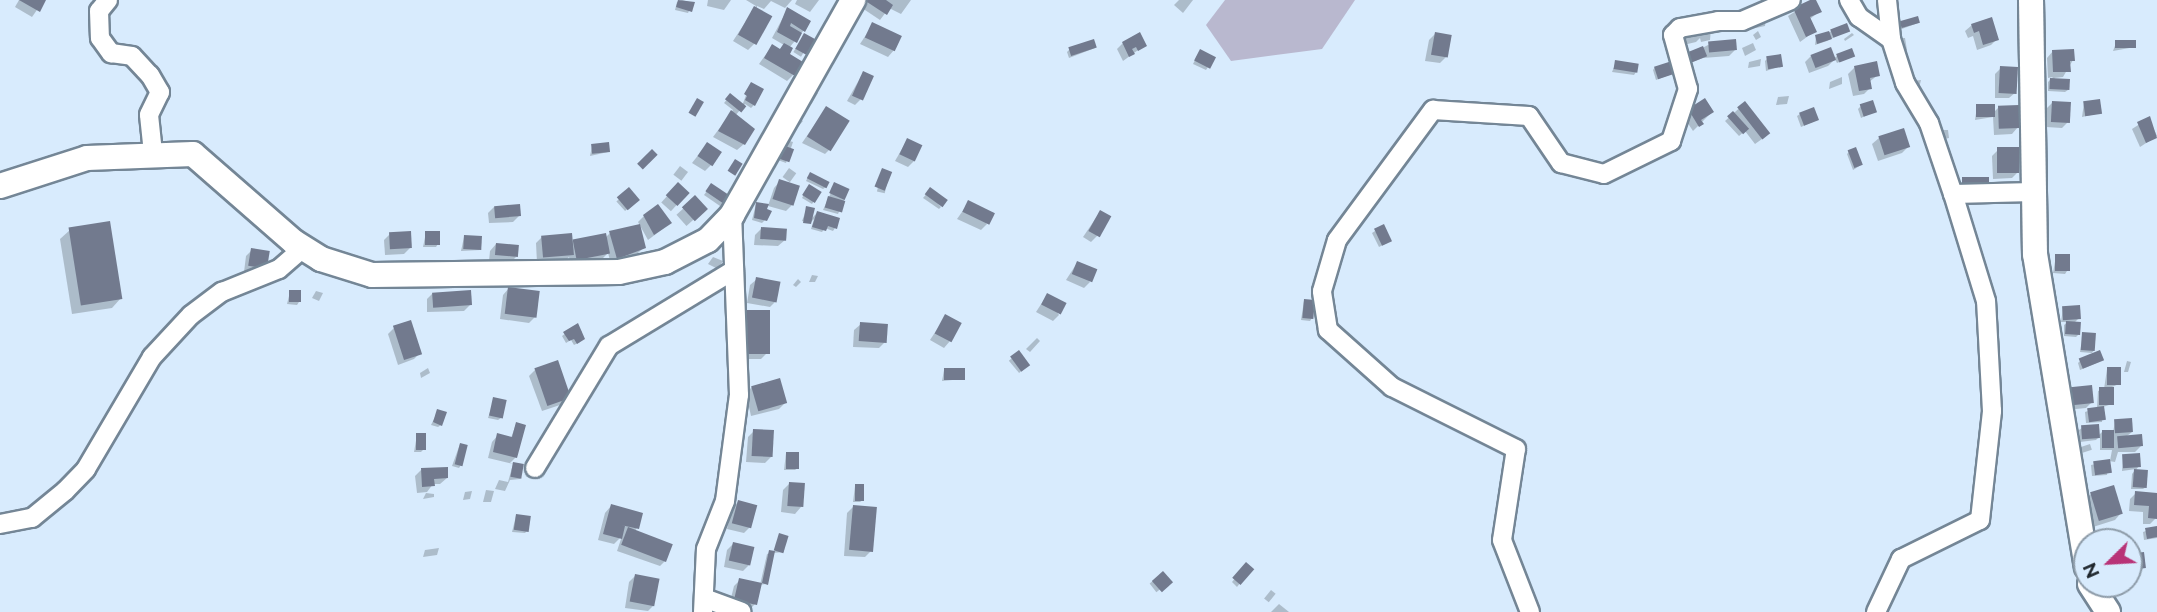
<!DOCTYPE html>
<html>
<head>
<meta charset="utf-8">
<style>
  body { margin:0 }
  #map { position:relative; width:2157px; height:612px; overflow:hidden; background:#d8ebfd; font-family:Raleway,sans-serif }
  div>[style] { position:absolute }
  .green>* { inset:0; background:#b9b8cf }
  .shadow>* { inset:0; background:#0003; transform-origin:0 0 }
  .building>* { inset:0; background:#727a8e; transform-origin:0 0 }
  .roads { filter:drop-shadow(2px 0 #748696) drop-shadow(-2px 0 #748696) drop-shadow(0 2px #748696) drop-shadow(0 -2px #748696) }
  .street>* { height:18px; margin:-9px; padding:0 9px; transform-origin:9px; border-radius:9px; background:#fff }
  .secondary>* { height:24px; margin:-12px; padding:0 12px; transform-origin:12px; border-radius:12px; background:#fff }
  span { translate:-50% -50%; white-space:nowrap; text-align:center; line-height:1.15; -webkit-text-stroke:5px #d8ebfd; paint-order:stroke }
  .north { position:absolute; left:2073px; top:528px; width:70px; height:70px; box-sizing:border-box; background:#d8ebfd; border:2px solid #8e9ca9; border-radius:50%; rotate:246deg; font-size:19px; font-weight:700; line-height:28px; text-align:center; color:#1e252b }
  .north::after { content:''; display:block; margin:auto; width:24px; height:32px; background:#b83377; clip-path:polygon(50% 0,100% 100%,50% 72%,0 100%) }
</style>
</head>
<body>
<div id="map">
  <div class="green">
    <i style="clip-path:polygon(1225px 0,1355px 0,1322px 49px,1231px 61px,1206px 25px)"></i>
  </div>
  <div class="shadow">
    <i style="clip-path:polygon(19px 0,44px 0,32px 17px,15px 7px)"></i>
    <i style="clip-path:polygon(682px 0,693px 3px,688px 13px,675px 10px,677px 2px)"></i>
    <i style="clip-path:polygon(708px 0,731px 0,724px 10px,707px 6px)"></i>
    <i style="clip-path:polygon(746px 0,792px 0,785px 8px,771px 1px,764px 9px,757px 6px,754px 44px,748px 50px,733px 41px,756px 6px)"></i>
    <i style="clip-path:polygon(797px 0,819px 0,810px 12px,795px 4px)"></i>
    <i style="clip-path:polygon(863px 0,911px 0,901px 14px,889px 8px,880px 20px,859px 6px)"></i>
    <i style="clip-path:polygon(1179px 0,1193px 0,1183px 13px,1174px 5px)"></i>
    <i style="clip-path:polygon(1814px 0,1820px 11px,1810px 19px,1815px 31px,1800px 42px,1788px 16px)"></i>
    <i style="clip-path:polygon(787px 10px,804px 30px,789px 48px,787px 55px,793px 75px,787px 81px,759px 64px,772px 46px,779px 50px,784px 45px,772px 38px)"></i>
    <i style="clip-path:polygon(1766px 18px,1765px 26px,1751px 29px,1750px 23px)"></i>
    <i style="clip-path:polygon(1900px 23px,1918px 23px,1899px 30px)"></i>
    <i style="clip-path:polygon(873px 24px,894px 50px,888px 57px,860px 44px)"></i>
    <i style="clip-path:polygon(1972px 25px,1997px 39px,1991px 45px,1977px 50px,1973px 36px,1968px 38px,1965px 31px)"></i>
    <i style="clip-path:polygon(1711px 29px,1710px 40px,1701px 42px,1700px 38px,1696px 42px,1679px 46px,1677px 37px,1697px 31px,1698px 35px)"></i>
    <i style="clip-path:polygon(1848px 30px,1827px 41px,1815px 45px,1816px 37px,1832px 31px)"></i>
    <i style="clip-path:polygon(1758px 31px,1761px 37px,1756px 40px,1753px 35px)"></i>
    <i style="clip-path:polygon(1852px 33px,1854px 35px,1845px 41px,1844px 39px)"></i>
    <i style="clip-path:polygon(1435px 34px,1446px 57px,1440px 63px,1425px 61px,1429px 40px)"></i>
    <i style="left:804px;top:35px;width:9px;height:20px;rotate:32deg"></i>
    <i style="clip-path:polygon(1901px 38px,1905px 38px,1907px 50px,1901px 53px,1898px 41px)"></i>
    <i style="clip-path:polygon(1123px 43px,1145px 45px,1123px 61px,1117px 49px)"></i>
    <i style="clip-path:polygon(1753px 43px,1756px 50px,1745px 56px,1742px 48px)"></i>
    <i style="clip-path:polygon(2116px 43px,2135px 47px,2113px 51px)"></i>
    <i style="clip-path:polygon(1708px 45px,1735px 50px,1729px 56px,1703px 58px,1687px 64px,1685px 57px)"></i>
    <i style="clip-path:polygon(1095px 48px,1069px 58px,1067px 52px,1070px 49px)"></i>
    <i style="clip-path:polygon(2053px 51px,2073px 60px,2063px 77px,2054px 78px,2068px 90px,2065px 92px,2048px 91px,2048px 82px,2053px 77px,2048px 78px,2047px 58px)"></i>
    <i style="clip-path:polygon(1198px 54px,1208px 67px,1206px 70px,1193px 64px)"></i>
    <i style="clip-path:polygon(1811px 56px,1833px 59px,1837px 56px,1853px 56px,1837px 63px,1835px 59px,1828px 66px,1809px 73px,1805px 62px)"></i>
    <i style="clip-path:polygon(1761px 59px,1760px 66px,1748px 68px,1749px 62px)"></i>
    <i style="clip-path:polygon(1767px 59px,1781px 66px,1766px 71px,1765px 61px)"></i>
    <i style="clip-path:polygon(1616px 62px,1636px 72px,1634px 75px,1612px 72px)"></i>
    <i style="clip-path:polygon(1655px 67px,1677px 72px,1656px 80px,1653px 70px)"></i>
    <i style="clip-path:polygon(1855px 67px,1878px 75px,1869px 82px,1870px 88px,1864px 94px,1853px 96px,1848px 74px)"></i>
    <i style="clip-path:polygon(2001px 68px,2016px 92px,2009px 98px,1995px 98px,1995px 74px)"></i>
    <i style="clip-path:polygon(863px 73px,861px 99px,855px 105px,847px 101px)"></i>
    <i style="clip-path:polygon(1842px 77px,1842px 84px,1829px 89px,1830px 82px)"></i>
    <i style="clip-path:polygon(1921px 80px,1919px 88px,1910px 89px,1912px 81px)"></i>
    <i style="clip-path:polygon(749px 87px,754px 105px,751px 108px,745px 104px,735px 116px,744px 144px,737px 150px,713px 137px,733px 110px,724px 103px,730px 96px,742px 106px)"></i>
    <i style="left:811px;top:89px;width:8px;height:13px;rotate:30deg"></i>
    <i style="clip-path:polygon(1789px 96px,1787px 104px,1776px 105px,1778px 97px)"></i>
    <i style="clip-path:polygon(1745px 103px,1762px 139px,1755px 144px,1745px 131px,1739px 136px,1725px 121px)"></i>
    <i style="clip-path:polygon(2052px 103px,2068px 122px,2062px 128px,2046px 127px,2046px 109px)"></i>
    <i style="clip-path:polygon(2084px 103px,2100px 113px,2082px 117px)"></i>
    <i style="clip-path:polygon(1861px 106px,1875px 111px,1861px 118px,1858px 109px)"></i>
    <i style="clip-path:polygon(1977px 106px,1993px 113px,1999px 107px,2018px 127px,2012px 134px,1994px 135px,1993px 117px,1975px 120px)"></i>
    <i style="clip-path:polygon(826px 108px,831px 148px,825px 154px,802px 143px)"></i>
    <i style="clip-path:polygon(1689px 110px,1712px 112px,1693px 131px,1683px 116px)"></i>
    <i style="clip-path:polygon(1800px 114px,1817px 120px,1801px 127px,1797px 116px)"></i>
    <i style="clip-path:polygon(798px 118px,803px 121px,797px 128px,793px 126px)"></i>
    <i style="clip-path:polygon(2149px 118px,2157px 136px,2140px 147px,2132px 129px)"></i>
    <i style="clip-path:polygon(1903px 130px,1908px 147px,1902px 153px,1878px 161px,1872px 144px,1879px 138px)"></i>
    <i style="clip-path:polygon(1937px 130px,1948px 130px,1949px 138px,1935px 141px)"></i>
    <i style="clip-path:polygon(786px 140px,793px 142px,786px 163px,775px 159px)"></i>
    <i style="clip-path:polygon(907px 140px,914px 161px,908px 167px,895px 161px)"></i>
    <i style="clip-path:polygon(707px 144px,711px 165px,705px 171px,692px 163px)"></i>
    <i style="clip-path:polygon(592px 146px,608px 152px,590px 156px)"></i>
    <i style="clip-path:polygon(1998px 150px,2018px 172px,2012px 178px,1993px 179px,1992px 156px)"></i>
    <i style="clip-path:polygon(1849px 152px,1861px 165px,1853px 170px,1847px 154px)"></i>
    <i style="left:680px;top:166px;width:10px;height:11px;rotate:37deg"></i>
    <i style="left:789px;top:168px;width:9px;height:11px;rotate:36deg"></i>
    <i style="left:882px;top:171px;width:8px;height:21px;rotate:14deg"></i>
    <i style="clip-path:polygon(808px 177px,826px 187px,823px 189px,806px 181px)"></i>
    <i style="clip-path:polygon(780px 181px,792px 205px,786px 211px,768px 206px,774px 188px)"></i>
    <i style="left:678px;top:184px;width:13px;height:25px;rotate:42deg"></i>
    <i style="clip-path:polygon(835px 184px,845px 198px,838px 214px,823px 210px)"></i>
    <i style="clip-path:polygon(709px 188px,727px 196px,720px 206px,704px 195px)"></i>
    <i style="clip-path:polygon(807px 189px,814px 201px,812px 204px,802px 198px)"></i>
    <i style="left:629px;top:190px;width:13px;height:17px;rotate:48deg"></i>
    <i style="clip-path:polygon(928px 192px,941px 207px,939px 209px,923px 198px)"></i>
    <i style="left:695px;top:198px;width:15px;height:25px;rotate:48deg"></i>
    <i style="clip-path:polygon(969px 202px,987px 224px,981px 230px,957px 219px)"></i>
    <i style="clip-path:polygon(756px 204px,765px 220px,762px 223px,752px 220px)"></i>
    <i style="clip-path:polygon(494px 207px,519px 216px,513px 222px,489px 223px,488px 213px)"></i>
    <i style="clip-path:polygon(807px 208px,810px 220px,817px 213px,835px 228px,833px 231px,825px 228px,822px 232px,811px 229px,814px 219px,810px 223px,802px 221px)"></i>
    <i style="clip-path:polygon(1100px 212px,1097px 236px,1091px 242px,1083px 237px)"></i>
    <i style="clip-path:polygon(644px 216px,664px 228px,648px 240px,638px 222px)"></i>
    <i style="clip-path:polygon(761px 229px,785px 240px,778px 246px,754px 245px,755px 235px)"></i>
    <i style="clip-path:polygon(70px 230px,121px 298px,112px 308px,72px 314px,60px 239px)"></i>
    <i style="clip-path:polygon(1375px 231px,1387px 243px,1379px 247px,1372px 233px)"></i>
    <i style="clip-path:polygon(426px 232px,438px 244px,436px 247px,423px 247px)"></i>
    <i style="clip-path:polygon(610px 233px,644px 247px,638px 253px,611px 264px,608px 253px,601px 260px,571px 265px,569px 257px,566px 260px,537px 263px,536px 243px,542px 237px,571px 241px,604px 236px,605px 238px)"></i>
    <i style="clip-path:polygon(390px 234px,410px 248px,404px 254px,385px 255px,384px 240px)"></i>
    <i style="clip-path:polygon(464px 237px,480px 250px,461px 251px)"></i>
    <i style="clip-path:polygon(496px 244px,516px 257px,510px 263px,489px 261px,490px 251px)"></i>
    <i style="clip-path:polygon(252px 250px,269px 252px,261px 274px,244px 272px,246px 256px)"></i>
    <i style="clip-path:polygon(2056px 256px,2067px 271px,2065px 274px,2053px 273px)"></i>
    <i style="clip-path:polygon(713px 257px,723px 261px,718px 269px,708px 264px)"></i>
    <i style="clip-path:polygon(1077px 263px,1090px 282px,1084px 288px,1066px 280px)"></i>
    <i style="clip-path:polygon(812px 275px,818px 276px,815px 282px,809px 282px)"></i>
    <i style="clip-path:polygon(757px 279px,776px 301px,770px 307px,747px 303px,750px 285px)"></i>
    <i style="clip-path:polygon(798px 279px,801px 282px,796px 287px,793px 285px)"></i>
    <i style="clip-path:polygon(509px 288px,535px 317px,529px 323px,500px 319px,503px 295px)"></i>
    <i style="clip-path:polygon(316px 291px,323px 293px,319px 301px,312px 298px)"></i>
    <i style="clip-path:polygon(290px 292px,299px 302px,297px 305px,287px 304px)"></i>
    <i style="clip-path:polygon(433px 293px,470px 305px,464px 311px,427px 312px,427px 299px)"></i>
    <i style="clip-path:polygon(1047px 295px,1059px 315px,1053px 321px,1036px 312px)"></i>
    <i style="clip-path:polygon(1304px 301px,1312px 318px,1310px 321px,1301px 320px)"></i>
    <i style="clip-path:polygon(2063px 308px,2079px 318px,2074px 323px,2079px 334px,2076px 337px,2064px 336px,2064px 325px,2068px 322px,2061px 322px)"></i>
    <i style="clip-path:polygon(747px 311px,767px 353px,761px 359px,741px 359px,741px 318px)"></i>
    <i style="clip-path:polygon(945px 317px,950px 341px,944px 348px,930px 340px)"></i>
    <i style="clip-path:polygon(861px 324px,885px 342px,879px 348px,853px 347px,854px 330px)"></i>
    <i style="clip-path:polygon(577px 325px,582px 332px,580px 342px,574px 345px,571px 340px,566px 343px,562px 336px)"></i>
    <i style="clip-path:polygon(394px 328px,420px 353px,414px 359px,398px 365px,388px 334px)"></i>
    <i style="clip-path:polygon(2083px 334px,2094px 350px,2092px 353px,2080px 352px)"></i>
    <i style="clip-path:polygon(1037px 338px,1040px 341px,1030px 352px,1026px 349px)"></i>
    <i style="left:1018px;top:353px;width:16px;height:12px;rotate:50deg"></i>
    <i style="clip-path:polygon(2080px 361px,2099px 362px,2080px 370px,2078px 363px)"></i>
    <i style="clip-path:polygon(2127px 361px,2131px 362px,2128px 372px,2124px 372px)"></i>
    <i style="clip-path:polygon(428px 368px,430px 373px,421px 378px,420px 373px)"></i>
    <i style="clip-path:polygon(2107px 369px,2119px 384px,2112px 387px,2112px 404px,2103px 407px,2102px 422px,2086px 423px,2085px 412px,2097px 408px,2098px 391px,2104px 389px)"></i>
    <i style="clip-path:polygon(535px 370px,569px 398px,563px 404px,542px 411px,529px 376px)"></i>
    <i style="clip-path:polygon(944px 370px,963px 379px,942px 381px)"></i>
    <i style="clip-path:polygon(752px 387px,785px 403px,779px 409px,751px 416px,746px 393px)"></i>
    <i style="clip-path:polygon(2070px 390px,2092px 402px,2086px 408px,2066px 410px,2064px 396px)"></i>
    <i style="clip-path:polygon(494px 399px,501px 418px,498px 420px,488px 418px)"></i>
    <i style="clip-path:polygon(438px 411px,441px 425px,438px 427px,431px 425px)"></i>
    <i style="clip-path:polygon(2115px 422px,2132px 432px,2127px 436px,2141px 446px,2135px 452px,2118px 452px,2115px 462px,2109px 461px,2107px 475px,2092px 476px,2091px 465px,2110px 461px,2112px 450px,2100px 450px,2100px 436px,2096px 440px,2080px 442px,2079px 430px,2082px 428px,2098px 436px,2102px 432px,2113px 432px)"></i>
    <i style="clip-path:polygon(516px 424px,516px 457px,510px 463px,522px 466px,520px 479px,510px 480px,505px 491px,495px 489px,499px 480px,508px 482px,513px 464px,488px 458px,492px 442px,498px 435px,511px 438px)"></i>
    <i style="clip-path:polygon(754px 431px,771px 457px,765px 463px,746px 462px,748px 437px)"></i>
    <i style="clip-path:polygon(417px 435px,424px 449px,421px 452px,414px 452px)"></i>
    <i style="clip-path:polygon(460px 444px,461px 465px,459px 468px,452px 466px)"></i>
    <i style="left:2090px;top:444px;width:6px;height:12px;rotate:72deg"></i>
    <i style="clip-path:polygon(786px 453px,798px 468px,795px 470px,784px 470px)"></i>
    <i style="clip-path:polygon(2123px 456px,2139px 466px,2135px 471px,2146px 487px,2143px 489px,2131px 489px,2132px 474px,2136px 469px,2122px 471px)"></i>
    <i style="clip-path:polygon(421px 470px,447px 478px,440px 484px,433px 484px,427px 492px,417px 493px,415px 476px)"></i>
    <i style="clip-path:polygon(789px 484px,801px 507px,795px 514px,781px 512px,783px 490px)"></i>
    <i style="clip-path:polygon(855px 486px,863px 500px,860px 502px,853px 502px)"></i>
    <i style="clip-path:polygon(486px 490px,494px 491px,491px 502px,483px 502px)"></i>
    <i style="clip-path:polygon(472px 491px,470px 499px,463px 500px,465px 492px)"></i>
    <i style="clip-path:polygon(426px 493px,434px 494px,434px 497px,423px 499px)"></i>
    <i style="clip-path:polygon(2136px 493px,2157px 495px,2156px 518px,2150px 524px,2143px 524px,2143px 512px,2129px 511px,2130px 499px)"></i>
    <i style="clip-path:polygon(2091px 494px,2121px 513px,2115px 520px,2093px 527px,2085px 500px)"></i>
    <i style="clip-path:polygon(738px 502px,750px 527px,744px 533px,727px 529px,732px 508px)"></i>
    <i style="clip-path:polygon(611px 506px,637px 528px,634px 532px,666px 560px,660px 566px,617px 551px,622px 536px,614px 544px,598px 540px,605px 513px)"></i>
    <i style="clip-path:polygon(854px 506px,871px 551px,865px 557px,844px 556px,847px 513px)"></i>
    <i style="clip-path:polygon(516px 516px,527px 531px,525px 533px,512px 532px)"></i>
    <i style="clip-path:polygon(2157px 527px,2157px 538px,2144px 540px,2143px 532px)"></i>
    <i style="clip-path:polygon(2114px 534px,2117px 542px,2100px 542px,2103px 539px)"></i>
    <i style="clip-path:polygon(780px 535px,784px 552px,773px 553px,766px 584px,759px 585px,755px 604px,749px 610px,729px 606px,734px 586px,740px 580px,760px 585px,767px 554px,774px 552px)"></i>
    <i style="clip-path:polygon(733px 544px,749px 565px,743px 571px,724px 567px,727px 550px)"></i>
    <i style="clip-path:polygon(439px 548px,437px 555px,423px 557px,425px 550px)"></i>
    <i style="clip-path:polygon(2129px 555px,2144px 567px,2138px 573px,2129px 574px)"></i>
    <i style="clip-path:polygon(1244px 567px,1251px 569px,1237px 587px,1232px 582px)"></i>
    <i style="left:1163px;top:573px;width:11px;height:17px;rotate:52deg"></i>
    <i style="clip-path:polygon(635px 576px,654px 605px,648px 611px,625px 608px,629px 582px)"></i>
    <i style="left:1271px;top:590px;width:6px;height:11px;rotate:39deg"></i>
    <i style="clip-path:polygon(1279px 604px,1289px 612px,1271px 612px)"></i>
  </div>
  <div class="building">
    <i style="clip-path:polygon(19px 0,46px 0,40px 12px)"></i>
    <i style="clip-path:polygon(678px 0,695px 2px,692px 12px,676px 7px)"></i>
    <i style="clip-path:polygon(864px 0,886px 0,893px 5px,887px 15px)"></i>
    <i style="clip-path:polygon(1810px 0,1816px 0,1822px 12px,1810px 17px,1817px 32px,1806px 37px,1793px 8px)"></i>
    <i style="left:754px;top:6px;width:21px;height:33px;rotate:29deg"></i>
    <i style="clip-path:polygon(787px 7px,811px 21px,805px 32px,791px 23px,790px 26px,802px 33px,797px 43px,777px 32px)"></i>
    <i style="left:1918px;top:16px;width:7px;height:19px;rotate:74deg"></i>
    <i style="clip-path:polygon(1992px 17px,1999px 40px,1983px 45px,1979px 31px,1974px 33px,1971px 24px)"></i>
    <i style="left:872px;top:22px;width:33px;height:17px;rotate:25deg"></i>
    <i style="left:1847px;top:23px;width:9px;height:18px;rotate:69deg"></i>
    <i style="clip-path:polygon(1829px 31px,1832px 39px,1817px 44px,1815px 35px)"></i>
    <i style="clip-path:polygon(1140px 32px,1147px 46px,1138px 51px,1136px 47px,1132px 49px,1135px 54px,1129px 57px,1122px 42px)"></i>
    <i style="left:1435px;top:32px;width:17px;height:23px;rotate:10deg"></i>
    <i style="left:804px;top:33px;width:13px;height:18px;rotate:29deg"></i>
    <i style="left:1094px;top:39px;width:9px;height:27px;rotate:72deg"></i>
    <i style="left:1736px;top:39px;width:11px;height:28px;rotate:85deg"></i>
    <i style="left:2136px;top:40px;width:8px;height:21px;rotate:90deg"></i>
    <i style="clip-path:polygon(784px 43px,793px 48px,790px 54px,803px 62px,795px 76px,764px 58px,772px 44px,780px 49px)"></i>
    <i style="left:1703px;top:46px;width:11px;height:18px;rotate:68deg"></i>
    <i style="left:1831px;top:47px;width:14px;height:22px;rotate:69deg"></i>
    <i style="left:1852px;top:48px;width:9px;height:17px;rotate:69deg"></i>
    <i style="left:1200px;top:49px;width:18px;height:13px;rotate:27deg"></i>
    <i style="clip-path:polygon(2074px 49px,2075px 61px,2070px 61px,2071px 72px,2053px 72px,2052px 50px)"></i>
    <i style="left:1781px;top:54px;width:13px;height:15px;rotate:81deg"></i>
    <i style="left:1615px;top:60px;width:24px;height:9px;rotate:9deg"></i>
    <i style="left:1675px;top:60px;width:13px;height:22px;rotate:72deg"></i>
    <i style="clip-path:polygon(1877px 61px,1880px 76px,1870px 78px,1872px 89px,1859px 91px,1854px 66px)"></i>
    <i style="left:2000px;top:66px;width:18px;height:27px;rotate:3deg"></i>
    <i style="left:863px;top:71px;width:12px;height:27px;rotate:24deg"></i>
    <i style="left:2050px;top:78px;width:20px;height:11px;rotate:3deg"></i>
    <i style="clip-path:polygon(751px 82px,764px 89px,755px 106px,745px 100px,747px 96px,744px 94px)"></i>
    <i style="left:730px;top:93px;width:21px;height:8px;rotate:39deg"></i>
    <i style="left:697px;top:98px;width:8px;height:17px;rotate:30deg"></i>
    <i style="clip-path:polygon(1705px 98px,1714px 112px,1701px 120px,1704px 124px,1699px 127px,1688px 109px)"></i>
    <i style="left:2100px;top:99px;width:15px;height:17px;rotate:82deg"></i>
    <i style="left:1873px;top:100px;width:13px;height:14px;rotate:72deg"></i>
    <i style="left:1745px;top:101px;width:41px;height:10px;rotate:52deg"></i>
    <i style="left:2052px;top:101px;width:19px;height:21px;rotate:3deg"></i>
    <i style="left:1995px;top:104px;width:13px;height:19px;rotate:90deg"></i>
    <i style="left:2019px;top:105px;width:23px;height:21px;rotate:88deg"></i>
    <i style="left:826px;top:106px;width:28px;height:36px;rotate:32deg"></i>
    <i style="left:1814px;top:107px;width:14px;height:16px;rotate:69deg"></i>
    <i style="clip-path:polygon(731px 110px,755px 129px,745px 145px,718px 131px)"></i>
    <i style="left:1733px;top:111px;width:24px;height:8px;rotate:48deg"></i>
    <i style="clip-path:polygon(2150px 116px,2157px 138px,2146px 143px,2137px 122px)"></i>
    <i style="left:1904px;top:128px;width:20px;height:27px;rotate:72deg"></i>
    <i style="left:907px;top:138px;width:17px;height:18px;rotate:25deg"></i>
    <i style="left:609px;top:142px;width:10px;height:18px;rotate:84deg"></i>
    <i style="left:707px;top:142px;width:18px;height:17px;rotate:34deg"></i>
    <i style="left:780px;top:144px;width:15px;height:14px;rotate:20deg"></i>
    <i style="left:1856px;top:147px;width:19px;height:9px;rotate:69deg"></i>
    <i style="left:2019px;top:147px;width:26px;height:22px;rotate:90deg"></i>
    <i style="left:652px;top:149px;width:8px;height:21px;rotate:45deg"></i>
    <i style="left:735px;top:159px;width:9px;height:14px;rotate:32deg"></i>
    <i style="left:882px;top:168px;width:11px;height:20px;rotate:22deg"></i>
    <i style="left:810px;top:172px;width:22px;height:7px;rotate:27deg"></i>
    <i style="left:1962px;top:177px;width:27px;height:9px"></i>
    <i style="left:779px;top:179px;width:22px;height:21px;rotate:18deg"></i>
    <i style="left:678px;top:182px;width:16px;height:18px;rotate:43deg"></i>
    <i style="left:834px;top:182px;width:17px;height:12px;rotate:24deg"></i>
    <i style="left:711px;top:183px;width:23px;height:10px;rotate:34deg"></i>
    <i style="left:809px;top:184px;width:15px;height:13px;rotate:32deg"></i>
    <i style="left:629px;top:187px;width:17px;height:16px;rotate:50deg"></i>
    <i style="left:930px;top:187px;width:22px;height:9px;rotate:36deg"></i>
    <i style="left:695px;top:195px;width:19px;height:18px;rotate:47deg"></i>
    <i style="left:828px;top:196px;width:18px;height:12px;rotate:16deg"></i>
    <i style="left:968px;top:200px;width:30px;height:13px;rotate:26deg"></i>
    <i style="clip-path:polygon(756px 202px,769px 204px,767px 209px,772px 211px,767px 221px,754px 218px)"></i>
    <i style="left:520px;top:204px;width:12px;height:26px;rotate:85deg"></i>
    <i style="clip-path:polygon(658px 204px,672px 223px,654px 235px,643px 215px)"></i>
    <i style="clip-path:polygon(806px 206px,815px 208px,811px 224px,803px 223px)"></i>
    <i style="left:1100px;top:210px;width:13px;height:24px;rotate:29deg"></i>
    <i style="clip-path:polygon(817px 211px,840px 218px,837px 229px,828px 226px,826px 231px,812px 227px)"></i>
    <i style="left:110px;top:221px;width:79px;height:42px;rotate:81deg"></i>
    <i style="clip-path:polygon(640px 224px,646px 248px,617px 259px,609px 231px)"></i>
    <i style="left:1384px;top:224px;width:19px;height:11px;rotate:65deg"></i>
    <i style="left:761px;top:227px;width:26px;height:12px;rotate:4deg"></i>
    <i style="left:411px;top:231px;width:17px;height:22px;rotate:87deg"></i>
    <i style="left:425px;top:231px;width:15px;height:14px"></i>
    <i style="left:572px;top:233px;width:22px;height:31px;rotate:85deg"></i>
    <i style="left:606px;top:233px;width:21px;height:34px;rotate:79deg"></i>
    <i style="left:464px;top:235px;width:18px;height:14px;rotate:3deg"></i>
    <i style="left:496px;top:243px;width:23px;height:12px;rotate:5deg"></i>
    <i style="left:251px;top:248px;width:19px;height:18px;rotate:9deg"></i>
    <i style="left:2055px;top:254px;width:15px;height:17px"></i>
    <i style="left:1077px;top:261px;width:22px;height:14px;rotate:22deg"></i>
    <i style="left:756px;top:277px;width:25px;height:21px;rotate:11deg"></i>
    <i style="left:508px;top:287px;width:32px;height:27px;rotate:7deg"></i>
    <i style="left:289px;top:290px;width:12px;height:12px"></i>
    <i style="left:471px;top:290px;width:15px;height:39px;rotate:86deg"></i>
    <i style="left:1047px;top:293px;width:22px;height:13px;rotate:27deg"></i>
    <i style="left:1304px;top:299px;width:11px;height:19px;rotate:5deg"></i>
    <i style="left:2080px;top:305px;width:14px;height:18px;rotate:86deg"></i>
    <i style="left:747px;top:310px;width:23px;height:44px"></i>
    <i style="left:945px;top:314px;width:19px;height:22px;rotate:28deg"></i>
    <i style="left:411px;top:320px;width:36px;height:19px;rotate:72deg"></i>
    <i style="left:2066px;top:321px;width:15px;height:13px;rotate:4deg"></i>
    <i style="left:860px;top:322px;width:28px;height:19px;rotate:4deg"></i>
    <i style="clip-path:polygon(578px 323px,585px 339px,577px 344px,574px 339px,569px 341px,563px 332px)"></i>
    <i style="left:2082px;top:332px;width:14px;height:18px;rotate:4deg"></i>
    <i style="left:1019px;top:350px;width:19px;height:11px;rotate:54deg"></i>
    <i style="left:2100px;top:350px;width:11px;height:23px;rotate:68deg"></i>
    <i style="left:558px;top:360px;width:40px;height:25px;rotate:71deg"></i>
    <i style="left:2107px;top:367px;width:14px;height:18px"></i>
    <i style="left:944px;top:368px;width:21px;height:12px"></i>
    <i style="left:780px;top:378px;width:26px;height:30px;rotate:74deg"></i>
    <i style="left:2092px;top:385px;width:18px;height:22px;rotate:84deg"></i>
    <i style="left:2099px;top:387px;width:15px;height:18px"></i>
    <i style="left:493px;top:397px;width:14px;height:19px;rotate:12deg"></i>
    <i style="left:2104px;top:406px;width:14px;height:17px;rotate:82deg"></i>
    <i style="clip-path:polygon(437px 409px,447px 412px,442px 426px,433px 422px)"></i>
    <i style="left:2132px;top:418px;width:14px;height:18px;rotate:86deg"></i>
    <i style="clip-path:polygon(516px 422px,526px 425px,517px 458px,493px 452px,497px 433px,512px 437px)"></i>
    <i style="left:2099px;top:424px;width:14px;height:18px;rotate:86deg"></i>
    <i style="left:753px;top:429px;width:21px;height:27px;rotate:3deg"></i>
    <i style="left:2114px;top:430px;width:18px;height:12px;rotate:90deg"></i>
    <i style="left:416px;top:433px;width:10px;height:17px"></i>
    <i style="left:2142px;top:434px;width:12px;height:25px;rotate:85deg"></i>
    <i style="left:460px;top:443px;width:8px;height:22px;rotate:14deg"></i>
    <i style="left:786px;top:452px;width:13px;height:17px"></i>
    <i style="left:2140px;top:453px;width:14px;height:18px;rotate:86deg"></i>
    <i style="left:2110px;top:459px;width:14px;height:17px;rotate:82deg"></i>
    <i style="left:513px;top:462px;width:11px;height:15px;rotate:10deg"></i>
    <i style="clip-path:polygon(448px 467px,448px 478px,434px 479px,435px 486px,422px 487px,421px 468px)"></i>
    <i style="left:2134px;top:469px;width:14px;height:18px;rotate:4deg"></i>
    <i style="left:789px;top:482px;width:16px;height:24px;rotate:4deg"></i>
    <i style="left:855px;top:484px;width:9px;height:17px"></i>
    <i style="left:2114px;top:485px;width:30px;height:25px;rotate:73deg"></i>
    <i style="clip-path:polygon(2135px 491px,2157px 493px,2157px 519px,2148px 518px,2149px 506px,2134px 505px)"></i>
    <i style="left:738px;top:500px;width:20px;height:24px;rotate:15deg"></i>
    <i style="clip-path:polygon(611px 504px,643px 513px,639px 529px,621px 525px,625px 526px,622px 539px,603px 534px)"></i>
    <i style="left:853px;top:505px;width:24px;height:45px;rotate:5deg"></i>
    <i style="left:516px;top:514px;width:15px;height:16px;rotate:8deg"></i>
    <i style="clip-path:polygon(2157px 526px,2157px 537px,2147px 539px,2145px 528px)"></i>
    <i style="left:628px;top:527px;width:48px;height:19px;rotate:21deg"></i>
    <i style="left:779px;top:533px;width:10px;height:18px;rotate:17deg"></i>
    <i style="left:733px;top:542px;width:22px;height:19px;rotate:13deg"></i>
    <i style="clip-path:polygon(769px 550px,775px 551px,768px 585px,762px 583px,757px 605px,734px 600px,739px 578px,762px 583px)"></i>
    <i style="left:2144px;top:552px;width:16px;height:15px;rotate:83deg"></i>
    <i style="left:1246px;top:562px;width:11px;height:21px;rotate:41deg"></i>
    <i style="left:1163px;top:571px;width:15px;height:15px;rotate:48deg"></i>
    <i style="left:635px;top:574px;width:25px;height:28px;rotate:11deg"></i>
  </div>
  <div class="roads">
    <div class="street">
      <i style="left:108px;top:0;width:14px;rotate:129deg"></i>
      <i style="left:99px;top:11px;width:27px;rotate:88deg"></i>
      <i style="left:100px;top:38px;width:19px;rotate:54deg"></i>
      <i style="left:111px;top:53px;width:21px;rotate:8deg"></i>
      <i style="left:132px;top:56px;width:26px;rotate:47deg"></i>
      <i style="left:150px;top:75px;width:20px;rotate:60deg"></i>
      <i style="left:160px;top:92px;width:25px;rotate:116deg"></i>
      <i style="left:149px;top:115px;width:38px;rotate:84deg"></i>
      <i style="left:1849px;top:0;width:20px;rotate:60deg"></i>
      <i style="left:1859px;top:17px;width:39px;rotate:35deg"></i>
      <i style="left:1887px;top:0;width:39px;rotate:84deg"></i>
      <i style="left:1891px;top:39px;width:46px;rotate:72.3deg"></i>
      <i style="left:1905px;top:83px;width:47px;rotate:59deg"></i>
      <i style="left:1929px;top:123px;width:75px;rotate:71.3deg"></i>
      <i style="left:535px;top:468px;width:143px;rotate:-58.8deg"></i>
      <i style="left:609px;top:346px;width:146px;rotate:-31.3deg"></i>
      <i style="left:0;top:524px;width:33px;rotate:-11deg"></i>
      <i style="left:32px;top:518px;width:43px;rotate:-39.3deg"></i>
      <i style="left:65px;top:491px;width:30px;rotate:-46deg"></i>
      <i style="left:86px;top:469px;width:130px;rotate:-59.5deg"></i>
      <i style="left:152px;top:357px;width:57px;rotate:-47.1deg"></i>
      <i style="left:191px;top:315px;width:39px;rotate:-37deg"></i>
      <i style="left:222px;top:292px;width:61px;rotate:-22deg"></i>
      <i style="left:279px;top:269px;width:32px;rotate:-41deg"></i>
      <i style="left:704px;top:598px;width:40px;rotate:20.2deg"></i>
      <i style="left:703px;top:612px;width:63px;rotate:-87.3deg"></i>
      <i style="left:706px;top:549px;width:52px;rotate:-68.4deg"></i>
      <i style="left:725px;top:501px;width:107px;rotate:-82.5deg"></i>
      <i style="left:739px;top:395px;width:180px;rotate:-92.2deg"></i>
      <i style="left:1530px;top:612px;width:77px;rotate:-111.3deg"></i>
      <i style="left:1502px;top:540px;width:92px;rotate:-81.3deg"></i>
      <i style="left:1516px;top:449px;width:139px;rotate:-153.4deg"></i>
      <i style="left:1392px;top:387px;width:86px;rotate:-138.3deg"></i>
      <i style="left:1328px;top:330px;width:39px;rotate:-99deg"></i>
      <i style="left:1322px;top:291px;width:53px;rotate:-73.6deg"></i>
      <i style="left:1337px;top:240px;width:162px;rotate:-53.6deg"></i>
      <i style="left:1433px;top:110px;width:96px;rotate:3.6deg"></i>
      <i style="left:1529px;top:116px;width:57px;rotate:55.8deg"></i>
      <i style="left:1561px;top:163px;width:44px;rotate:14.3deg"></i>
      <i style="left:1604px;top:174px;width:75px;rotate:-26.2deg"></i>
      <i style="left:1671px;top:141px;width:55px;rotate:-71.9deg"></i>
      <i style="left:1688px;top:89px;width:56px;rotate:-105.5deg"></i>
      <i style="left:1673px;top:35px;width:10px;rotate:-45deg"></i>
      <i style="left:1680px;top:28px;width:39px;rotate:-10deg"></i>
      <i style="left:1718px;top:21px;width:24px"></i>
      <i style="left:1742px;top:21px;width:53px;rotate:-23.2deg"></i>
      <i style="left:1876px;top:612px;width:59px;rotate:-64.7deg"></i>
      <i style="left:1901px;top:559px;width:88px;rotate:-26.3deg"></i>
      <i style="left:1980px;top:520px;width:110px;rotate:-83.7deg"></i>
      <i style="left:1992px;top:411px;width:110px;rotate:-93.1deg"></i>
      <i style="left:1986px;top:301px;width:112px;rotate:-107.1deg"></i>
      <i style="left:1953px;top:194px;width:81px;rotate:-1.4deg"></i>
    </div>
    <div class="secondary">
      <i style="left:2031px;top:0;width:254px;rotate:89.1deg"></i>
      <i style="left:2035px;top:254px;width:317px;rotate:80.6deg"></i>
      <i style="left:0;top:186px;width:91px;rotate:-17.8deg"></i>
      <i style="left:87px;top:158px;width:106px;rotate:-2.2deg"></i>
      <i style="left:193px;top:154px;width:134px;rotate:41.1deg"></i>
      <i style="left:294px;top:242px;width:32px;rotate:32deg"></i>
      <i style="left:321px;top:259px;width:53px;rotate:17.4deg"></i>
      <i style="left:372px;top:275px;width:247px;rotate:-0.7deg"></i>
      <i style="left:619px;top:272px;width:47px;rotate:-12.3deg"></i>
      <i style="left:665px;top:262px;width:48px;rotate:-27.1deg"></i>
      <i style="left:708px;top:240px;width:35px;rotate:-46deg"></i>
      <i style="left:732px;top:215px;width:247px;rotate:-60.6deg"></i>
      <i style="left:2090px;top:584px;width:33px;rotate:57deg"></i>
    </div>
  </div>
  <div class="north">N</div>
</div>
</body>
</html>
